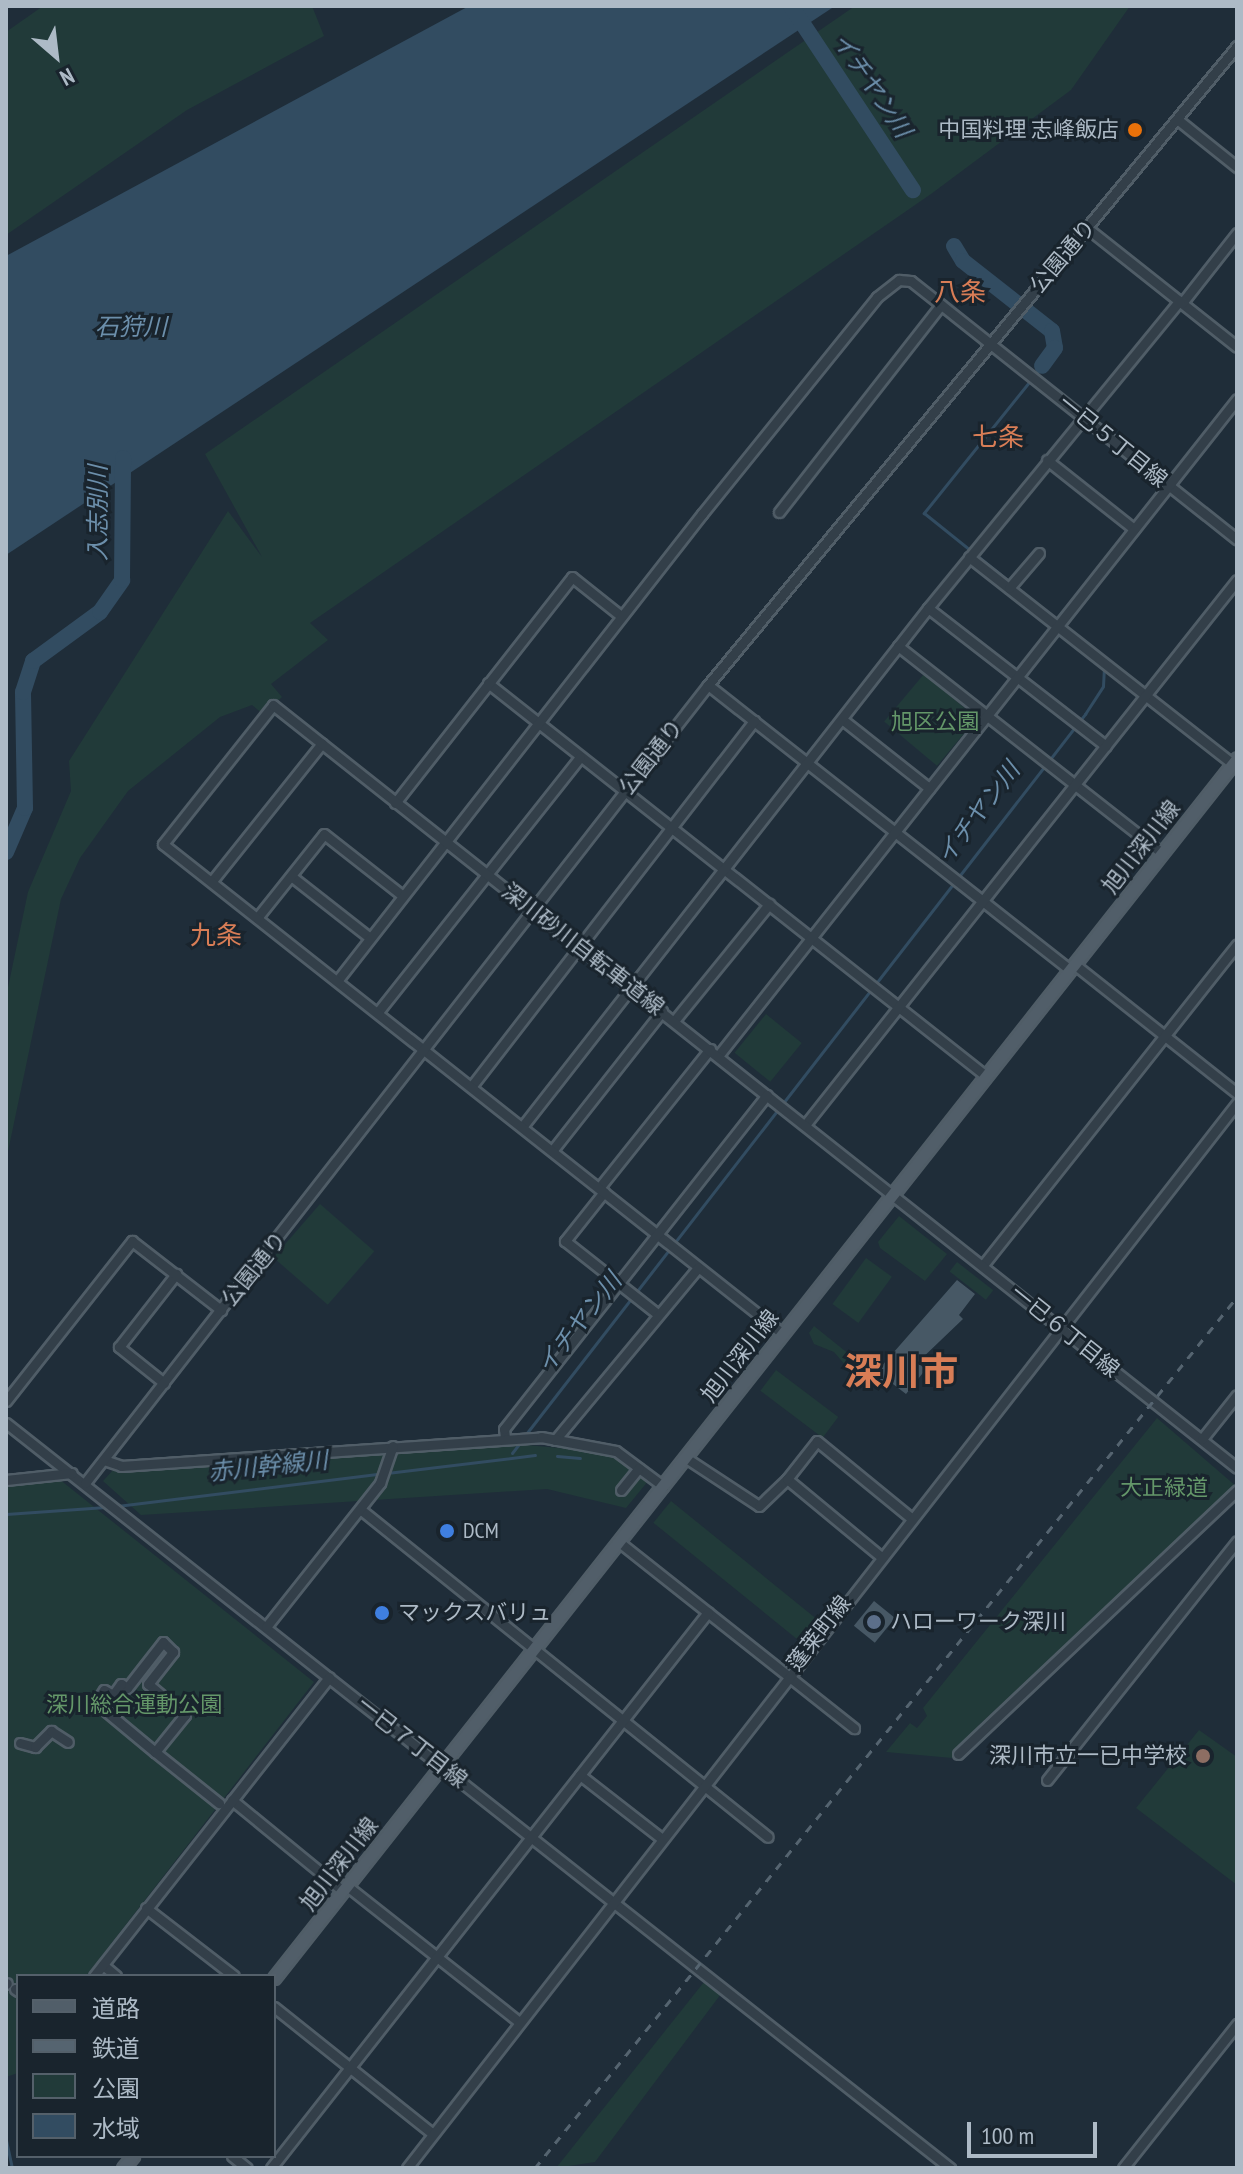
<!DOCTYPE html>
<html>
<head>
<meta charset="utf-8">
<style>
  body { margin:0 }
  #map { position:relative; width:1243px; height:2174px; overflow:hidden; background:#1f2d39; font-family:"PT Sans Narrow","Noto Sans JP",sans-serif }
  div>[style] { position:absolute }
  .green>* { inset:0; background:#213a39; transform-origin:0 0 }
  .water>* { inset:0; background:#324c61 }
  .stream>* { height:3px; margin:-1.5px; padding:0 1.5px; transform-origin:1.5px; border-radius:1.5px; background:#324c61 }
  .river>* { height:16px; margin:-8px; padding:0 8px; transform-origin:8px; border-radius:8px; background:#324c61 }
  .building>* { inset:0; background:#475865; transform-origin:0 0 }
  .roads { filter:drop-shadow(2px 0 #505d67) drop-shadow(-2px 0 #505d67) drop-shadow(0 2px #505d67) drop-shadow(0 -2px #505d67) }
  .minor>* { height:9px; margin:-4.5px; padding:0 4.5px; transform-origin:4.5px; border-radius:4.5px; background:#333f49 }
  .major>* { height:11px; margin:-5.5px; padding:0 5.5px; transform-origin:5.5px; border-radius:5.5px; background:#515e69 }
  .rail>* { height:3px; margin-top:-1.5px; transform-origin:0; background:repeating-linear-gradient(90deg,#556470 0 8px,transparent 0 16px) }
  .dots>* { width:22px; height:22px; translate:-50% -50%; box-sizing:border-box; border:4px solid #19242d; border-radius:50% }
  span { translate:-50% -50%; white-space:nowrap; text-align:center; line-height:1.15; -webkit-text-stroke:6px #19242d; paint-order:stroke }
  .poi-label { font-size:22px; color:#adbac6 }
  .right { translate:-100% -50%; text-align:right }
  .left { translate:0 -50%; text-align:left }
  .street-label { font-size:22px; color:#adbac6 }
  .park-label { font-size:22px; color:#649769 }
  .water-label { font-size:24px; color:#6c8fab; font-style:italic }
  .quarter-label { font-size:26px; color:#d87d56 }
  .town-label { font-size:38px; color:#d87d56; font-weight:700 }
  .frame { position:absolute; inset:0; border:8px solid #adbac6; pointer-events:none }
  .legend { position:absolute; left:16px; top:1974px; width:260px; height:184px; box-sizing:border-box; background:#19242d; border:2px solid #54606a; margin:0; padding:10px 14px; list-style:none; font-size:24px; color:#adbac6 }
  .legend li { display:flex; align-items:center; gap:16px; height:40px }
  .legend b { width:40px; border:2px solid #54606a }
  .north { position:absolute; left:16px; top:16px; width:80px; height:80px; -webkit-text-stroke:6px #19242d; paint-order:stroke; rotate:152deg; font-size:22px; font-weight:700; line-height:32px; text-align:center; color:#adbac6 }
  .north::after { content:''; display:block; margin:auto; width:28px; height:36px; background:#adbac6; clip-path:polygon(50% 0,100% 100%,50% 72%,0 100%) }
  .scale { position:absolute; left:967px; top:2122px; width:130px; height:36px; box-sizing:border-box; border:4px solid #adbac6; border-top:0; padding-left:10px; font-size:24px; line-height:28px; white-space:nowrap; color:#adbac6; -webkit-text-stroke:6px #19242d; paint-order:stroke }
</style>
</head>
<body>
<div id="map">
  <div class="green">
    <i style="clip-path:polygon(43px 6px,312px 6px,324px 36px,187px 110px,6px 235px,6px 32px)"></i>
    <i style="clip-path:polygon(855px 6px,1130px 6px,1071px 90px,931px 194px,310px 623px,328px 640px,271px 684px,282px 697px,263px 714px,252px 705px,220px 717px,128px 791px,80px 858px,61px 899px,6px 1161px,6px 997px,28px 892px,71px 791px,69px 761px,228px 511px,262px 557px,205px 454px)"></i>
    <i style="left:924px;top:674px;width:69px;height:62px;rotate:40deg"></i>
    <i style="left:766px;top:1014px;width:46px;height:50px;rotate:39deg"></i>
    <i style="left:320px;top:1204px;width:72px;height:71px;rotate:41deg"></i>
    <i style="clip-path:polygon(899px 1216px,947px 1254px,925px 1281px,880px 1248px,878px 1242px)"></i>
    <i style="left:866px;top:1258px;width:32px;height:57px;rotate:36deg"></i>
    <i style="left:957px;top:1262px;width:46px;height:12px;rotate:38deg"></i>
    <i style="clip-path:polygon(814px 1326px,860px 1363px,852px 1373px,834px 1352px,814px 1344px,809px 1333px)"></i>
    <i style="left:776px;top:1370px;width:78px;height:26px;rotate:37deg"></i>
    <i style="clip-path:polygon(1157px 1418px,1237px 1487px,980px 1724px,952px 1758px,886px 1752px,910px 1723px,917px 1728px,927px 1716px,923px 1708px)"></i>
    <i style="clip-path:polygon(505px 1443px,613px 1453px,649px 1480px,626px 1508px,547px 1489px,141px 1515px,103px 1481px,114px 1469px)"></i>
    <i style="clip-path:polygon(59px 1479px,314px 1682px,86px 1976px,18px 1976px,18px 2073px,6px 2077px,6px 1485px)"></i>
    <i style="left:671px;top:1501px;width:191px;height:28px;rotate:39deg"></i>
    <i style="clip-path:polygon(1199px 1730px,1237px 1757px,1237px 1885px,1136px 1808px)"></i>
    <i style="clip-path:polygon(708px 1977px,724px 1990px,595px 2162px,556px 2168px)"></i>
  </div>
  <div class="water">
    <i style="clip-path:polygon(469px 6px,835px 6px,6px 555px,6px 256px)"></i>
  </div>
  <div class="stream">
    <i style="left:1042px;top:366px;width:189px;rotate:128.8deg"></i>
    <i style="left:924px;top:513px;width:171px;rotate:38.8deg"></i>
    <i style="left:526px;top:1434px;width:912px;rotate:-52.17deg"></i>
    <i style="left:1085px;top:714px;width:33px;rotate:-57deg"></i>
    <i style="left:1103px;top:686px;width:19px;rotate:-87deg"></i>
    <i style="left:512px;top:1453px;width:16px;rotate:-52deg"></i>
    <i style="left:557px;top:1456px;width:23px;rotate:5deg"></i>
    <i style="left:387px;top:1473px;width:149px;rotate:-6.9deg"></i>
    <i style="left:117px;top:1506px;width:264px;rotate:-7deg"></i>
    <i style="left:6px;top:1514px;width:100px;rotate:-4deg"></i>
    <i style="left:6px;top:2140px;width:29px;rotate:78deg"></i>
  </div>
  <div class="river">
    <i style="left:791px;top:6px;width:221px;rotate:56.5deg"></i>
    <i style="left:954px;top:246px;width:17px;rotate:59deg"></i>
    <i style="left:963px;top:261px;width:113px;rotate:38.2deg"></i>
    <i style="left:1052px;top:331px;width:17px;rotate:80deg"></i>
    <i style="left:1055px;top:348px;width:22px;rotate:126deg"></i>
    <i style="left:6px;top:852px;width:48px;rotate:-66.6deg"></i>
    <i style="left:25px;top:808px;width:116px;rotate:-91deg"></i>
    <i style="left:23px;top:692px;width:33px;rotate:-72deg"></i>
    <i style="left:33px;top:661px;width:83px;rotate:-36.2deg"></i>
    <i style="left:100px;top:612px;width:39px;rotate:-55deg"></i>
    <i style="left:122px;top:580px;width:122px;rotate:-89.5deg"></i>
  </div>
  <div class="building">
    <i style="clip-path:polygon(957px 1280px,975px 1294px,959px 1315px,963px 1319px,917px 1363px,926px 1369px,906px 1394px,889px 1381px,884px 1387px,872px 1377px)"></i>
    <i style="left:874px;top:1601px;width:27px;height:32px;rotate:39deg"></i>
  </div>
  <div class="roads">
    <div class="minor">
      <i style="left:1177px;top:119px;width:77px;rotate:38.7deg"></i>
      <i style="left:1087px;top:228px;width:191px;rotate:38.4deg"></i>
      <i style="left:1182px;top:303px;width:89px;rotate:-51.8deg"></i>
      <i style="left:1047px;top:460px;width:111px;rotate:38.4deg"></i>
      <i style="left:779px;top:512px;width:263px;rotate:-52deg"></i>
      <i style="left:969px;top:557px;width:335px;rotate:38.1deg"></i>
      <i style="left:1009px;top:588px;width:46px;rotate:-49.4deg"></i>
      <i style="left:928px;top:608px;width:225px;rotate:37.8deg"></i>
      <i style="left:898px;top:646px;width:335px;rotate:38.1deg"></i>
      <i style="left:488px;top:683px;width:634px;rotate:38.28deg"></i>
      <i style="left:708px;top:685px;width:461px;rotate:38.2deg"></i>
      <i style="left:843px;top:720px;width:110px;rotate:38.3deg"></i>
      <i style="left:395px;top:803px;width:287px;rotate:-51.9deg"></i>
      <i style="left:572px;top:577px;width:63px;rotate:38.5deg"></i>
      <i style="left:291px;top:876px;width:100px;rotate:38.1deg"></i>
      <i style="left:212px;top:881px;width:176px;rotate:-51.4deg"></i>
      <i style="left:257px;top:918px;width:107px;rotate:-51.4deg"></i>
      <i style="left:324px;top:834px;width:100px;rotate:38.1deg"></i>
      <i style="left:1074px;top:964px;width:208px;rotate:38.4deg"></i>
      <i style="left:337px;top:981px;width:593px;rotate:-51.99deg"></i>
      <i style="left:702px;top:514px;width:279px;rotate:-51.1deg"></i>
      <i style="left:877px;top:297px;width:28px;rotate:-38deg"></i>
      <i style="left:899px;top:280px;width:12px;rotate:5deg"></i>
      <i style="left:911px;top:281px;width:416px;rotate:38.4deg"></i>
      <i style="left:378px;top:1012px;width:325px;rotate:-51.6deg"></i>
      <i style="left:674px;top:1021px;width:151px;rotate:-50.9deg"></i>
      <i style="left:718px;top:1056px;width:837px;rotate:-51.69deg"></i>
      <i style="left:471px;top:1087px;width:463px;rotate:-52.3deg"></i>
      <i style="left:805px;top:1125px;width:695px;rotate:-51.6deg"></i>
      <i style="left:522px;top:1127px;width:659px;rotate:-51.96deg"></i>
      <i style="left:928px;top:608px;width:397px;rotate:-50.7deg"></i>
      <i style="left:552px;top:1151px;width:178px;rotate:-51.8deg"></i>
      <i style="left:599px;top:1188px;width:178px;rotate:-51.4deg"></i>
      <i style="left:604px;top:1192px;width:63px;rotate:128.5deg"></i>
      <i style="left:565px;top:1241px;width:115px;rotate:38.3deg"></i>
      <i style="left:983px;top:1265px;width:409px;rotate:-51.6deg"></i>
      <i style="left:783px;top:1334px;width:790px;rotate:-141.68deg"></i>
      <i style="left:163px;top:844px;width:177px;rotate:-51.6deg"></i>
      <i style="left:273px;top:705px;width:1229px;rotate:38.36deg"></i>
      <i style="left:164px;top:1383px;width:58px;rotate:-141.3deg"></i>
      <i style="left:119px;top:1347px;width:93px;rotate:-52deg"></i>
      <i style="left:6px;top:1401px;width:204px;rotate:-51.8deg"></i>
      <i style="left:132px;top:1241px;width:113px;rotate:37.8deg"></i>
      <i style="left:6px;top:1423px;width:1203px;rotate:38.28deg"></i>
      <i style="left:505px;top:1438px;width:9px;rotate:-96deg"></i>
      <i style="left:504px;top:1429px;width:425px;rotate:-51.8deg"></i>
      <i style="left:1202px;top:1439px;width:56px;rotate:-51.5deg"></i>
      <i style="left:555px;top:1440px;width:224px;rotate:-50.3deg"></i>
      <i style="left:686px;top:1458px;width:87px;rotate:33.3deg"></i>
      <i style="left:759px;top:1506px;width:39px;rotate:-44deg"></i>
      <i style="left:787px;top:1479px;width:121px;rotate:39.6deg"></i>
      <i style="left:104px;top:1460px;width:18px;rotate:19deg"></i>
      <i style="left:121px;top:1466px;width:421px;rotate:-3.9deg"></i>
      <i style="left:541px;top:1437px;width:76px;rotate:10.6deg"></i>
      <i style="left:616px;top:1451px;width:59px;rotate:36.7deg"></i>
      <i style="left:787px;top:1479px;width:48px;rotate:-51.7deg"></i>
      <i style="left:817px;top:1441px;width:120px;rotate:39.3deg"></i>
      <i style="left:6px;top:1480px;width:66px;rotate:-6.1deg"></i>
      <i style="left:85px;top:1483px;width:1012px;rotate:-52.02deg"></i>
      <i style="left:708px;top:685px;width:830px;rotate:-50.38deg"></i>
      <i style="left:621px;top:1490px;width:28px;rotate:-51deg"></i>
      <i style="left:360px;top:1509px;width:523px;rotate:38.8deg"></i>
      <i style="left:619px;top:1542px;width:300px;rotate:38.4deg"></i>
      <i style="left:266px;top:1627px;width:184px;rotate:-51.6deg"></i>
      <i style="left:380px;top:1483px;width:39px;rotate:-71deg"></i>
      <i style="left:20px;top:1743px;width:16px;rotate:15deg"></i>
      <i style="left:35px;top:1747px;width:23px;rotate:-45deg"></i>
      <i style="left:51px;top:1731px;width:20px;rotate:33deg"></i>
      <i style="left:155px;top:1752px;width:48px;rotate:-51deg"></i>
      <i style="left:185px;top:1715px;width:48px;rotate:-140deg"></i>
      <i style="left:148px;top:1684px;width:41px;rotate:-52deg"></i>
      <i style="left:173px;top:1652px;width:14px;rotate:-135deg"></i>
      <i style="left:163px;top:1642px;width:58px;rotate:128deg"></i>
      <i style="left:127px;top:1688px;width:7px;rotate:-146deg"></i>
      <i style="left:121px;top:1684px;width:14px;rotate:126deg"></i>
      <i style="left:113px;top:1695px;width:10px;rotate:-151deg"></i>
      <i style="left:104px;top:1690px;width:15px;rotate:122deg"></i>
      <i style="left:96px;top:1703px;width:77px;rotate:39.7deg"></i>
      <i style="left:155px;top:1752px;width:82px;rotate:38.6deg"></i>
      <i style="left:958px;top:1754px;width:384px;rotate:-43.4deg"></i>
      <i style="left:580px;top:1775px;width:103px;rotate:37.9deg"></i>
      <i style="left:1047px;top:1780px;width:305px;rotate:-51.5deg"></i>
      <i style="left:232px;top:1800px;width:144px;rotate:39.3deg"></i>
      <i style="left:347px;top:1886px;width:219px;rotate:38.3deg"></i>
      <i style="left:146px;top:1908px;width:111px;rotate:37.7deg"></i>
      <i style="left:103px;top:1965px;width:17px;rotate:40deg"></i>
      <i style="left:94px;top:1976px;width:380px;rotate:-51.8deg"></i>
      <i style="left:6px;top:1984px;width:1px;rotate:-45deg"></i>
      <i style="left:15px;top:1989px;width:4px;rotate:34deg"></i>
      <i style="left:274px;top:2007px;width:203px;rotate:38.6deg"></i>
      <i style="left:232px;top:2156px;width:19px;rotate:39deg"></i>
      <i style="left:271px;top:2168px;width:707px;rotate:-51.83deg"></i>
      <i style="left:407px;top:2168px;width:1350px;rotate:-52.07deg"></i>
      <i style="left:1123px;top:2168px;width:184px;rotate:-51.6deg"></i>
    </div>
    <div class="major">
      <i style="left:274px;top:1978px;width:1554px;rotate:-51.71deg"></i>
      <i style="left:123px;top:2168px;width:16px;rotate:-50deg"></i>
    </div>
  </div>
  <div class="rail">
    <i style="left:535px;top:2168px;width:1119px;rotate:-51.13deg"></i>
  </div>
  <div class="dots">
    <i style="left:1135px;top:130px;background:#e8710a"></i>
    <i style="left:447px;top:1531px;background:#3f7fe0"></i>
    <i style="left:382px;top:1613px;background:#3f7fe0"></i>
    <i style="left:874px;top:1622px;background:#5c6f8a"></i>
    <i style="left:1203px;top:1756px;background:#8d6e63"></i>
  </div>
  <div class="poi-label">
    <span class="right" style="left:1119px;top:130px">中国料理 志峰飯店</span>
    <span class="left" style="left:463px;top:1531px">DCM</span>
    <span class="left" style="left:398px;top:1613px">マックスバリュ</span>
    <span class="left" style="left:890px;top:1622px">ハローワーク深川</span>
    <span class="right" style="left:1187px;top:1756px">深川市立一已中学校</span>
  </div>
  <div class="street-label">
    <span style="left:1063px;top:256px;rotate:-50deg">公園通り</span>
    <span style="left:1113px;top:441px;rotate:39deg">一已５丁目線</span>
    <span style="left:651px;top:757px;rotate:-52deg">公園通り</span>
    <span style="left:1141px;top:847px;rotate:-52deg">旭川深川線</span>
    <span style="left:583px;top:949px;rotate:38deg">深川砂川自転車道線</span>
    <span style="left:254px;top:1269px;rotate:-51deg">公園通り</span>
    <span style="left:1065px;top:1331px;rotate:39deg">一已６丁目線</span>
    <span style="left:740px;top:1356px;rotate:-52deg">旭川深川線</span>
    <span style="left:819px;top:1633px;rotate:-52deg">蓬莱町線</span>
    <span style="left:412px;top:1742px;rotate:38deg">一已７丁目線</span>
    <span style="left:339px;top:1864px;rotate:-52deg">旭川深川線</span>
  </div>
  <div class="park-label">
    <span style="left:935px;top:722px">旭区公園</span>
    <span style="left:1164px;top:1488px">大正緑道</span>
    <span style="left:134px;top:1705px">深川総合運動公園</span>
  </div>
  <div class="water-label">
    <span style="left:872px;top:85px;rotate:56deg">イチヤン川</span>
    <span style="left:131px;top:327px">石狩川</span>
    <span style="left:98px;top:513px;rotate:-90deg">入志別川</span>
    <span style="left:978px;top:813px;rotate:-53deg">イチヤン川</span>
    <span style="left:579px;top:1323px;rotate:-52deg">イチヤン川</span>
    <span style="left:268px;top:1466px;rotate:-6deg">赤川幹線川</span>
  </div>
  <div class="quarter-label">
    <span style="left:960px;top:292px">八条</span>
    <span style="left:998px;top:437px">七条</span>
    <span style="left:216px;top:935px">九条</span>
  </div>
  <div class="town-label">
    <span style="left:901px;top:1371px">深川市</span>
  </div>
  <div class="frame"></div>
  <ul class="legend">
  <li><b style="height:10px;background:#515e69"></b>道路</li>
  <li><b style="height:10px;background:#556470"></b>鉄道</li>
  <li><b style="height:22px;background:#213a39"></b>公園</li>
  <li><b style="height:22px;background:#324c61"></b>水域</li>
  </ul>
  <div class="north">N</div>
  <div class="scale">100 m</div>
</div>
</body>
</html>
